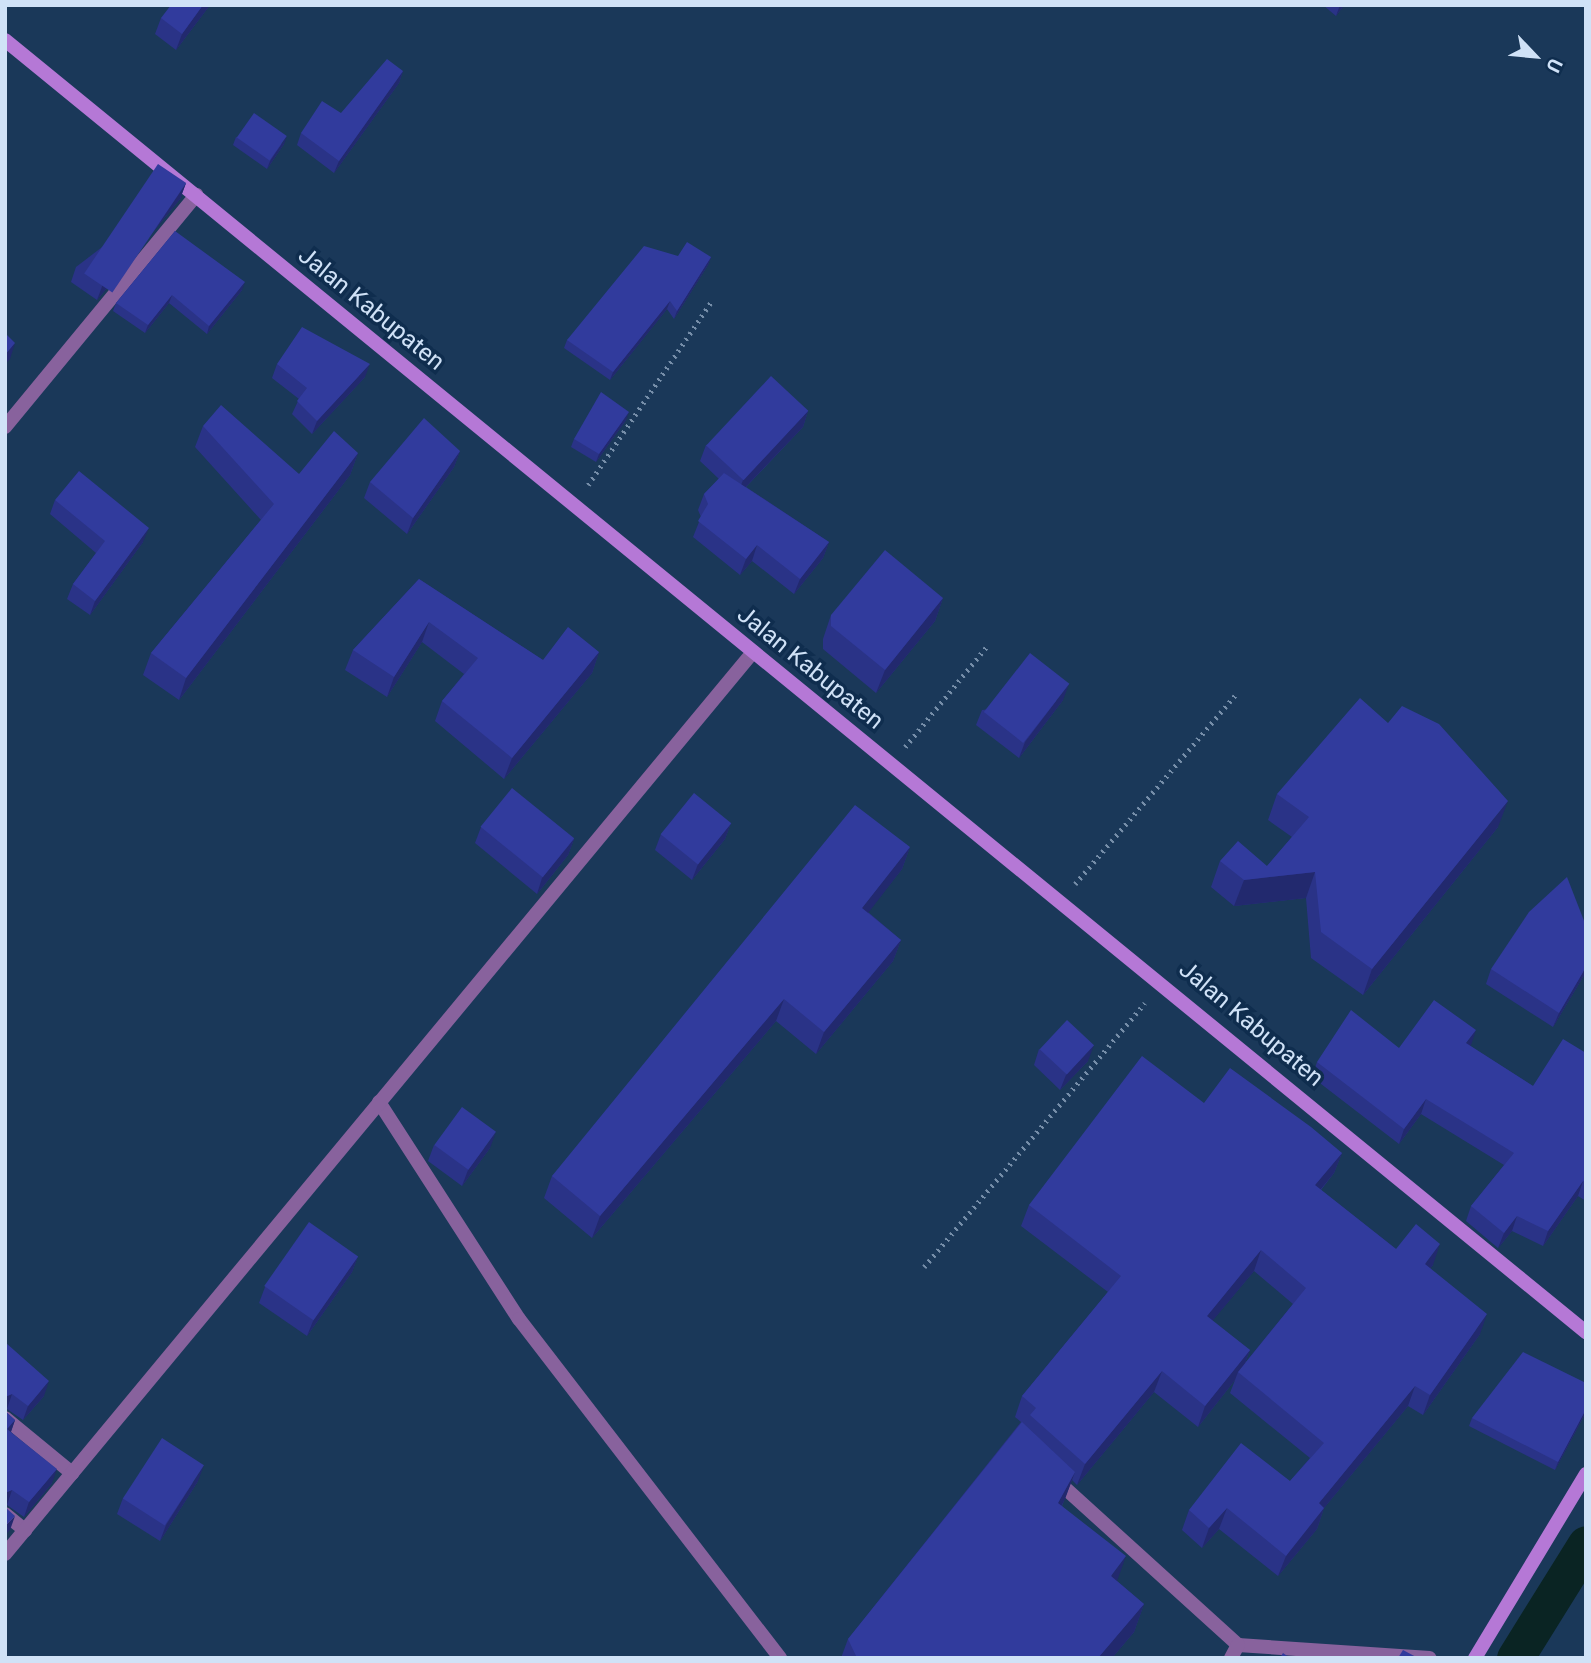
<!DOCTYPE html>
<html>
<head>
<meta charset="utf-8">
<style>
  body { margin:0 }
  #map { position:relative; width:1591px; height:1663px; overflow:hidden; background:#1a3859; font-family:Roboto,sans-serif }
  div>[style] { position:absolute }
  .canal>* { height:37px; margin:-18.5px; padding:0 18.5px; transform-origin:18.5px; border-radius:18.5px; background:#0a2423 }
  .path>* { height:4.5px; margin-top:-2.25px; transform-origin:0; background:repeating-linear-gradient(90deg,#768ea9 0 2px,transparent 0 7px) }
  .lane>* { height:14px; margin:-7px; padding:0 7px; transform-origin:7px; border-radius:7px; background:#88629d }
  .street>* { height:14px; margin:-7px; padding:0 7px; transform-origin:7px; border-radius:7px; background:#88629d }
  .secondary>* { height:14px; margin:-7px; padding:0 7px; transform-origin:7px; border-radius:7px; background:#b578d6 }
  .wall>* { inset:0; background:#2a3387 }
  .shaded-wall>* { inset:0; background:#22296e }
  .building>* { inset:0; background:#313b9d; transform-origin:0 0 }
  span { translate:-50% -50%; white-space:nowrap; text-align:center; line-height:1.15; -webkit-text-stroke:7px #0f2d4e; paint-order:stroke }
  .street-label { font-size:24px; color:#d0e2f7 }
  .frame { position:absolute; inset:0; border:7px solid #d0e2f7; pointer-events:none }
  .north { position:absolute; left:1500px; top:21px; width:70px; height:70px; -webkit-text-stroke:5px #0f2d4e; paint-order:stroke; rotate:116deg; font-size:19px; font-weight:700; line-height:28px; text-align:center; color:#d0e2f7 }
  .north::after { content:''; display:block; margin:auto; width:24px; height:32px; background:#d0e2f7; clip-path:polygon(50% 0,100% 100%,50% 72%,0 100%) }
</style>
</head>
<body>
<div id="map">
  <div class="canal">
    <i style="left:1515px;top:1658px;width:134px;rotate:-58.1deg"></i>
  </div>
  <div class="path">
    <i style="left:588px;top:485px;width:220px;rotate:-56.1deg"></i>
    <i style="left:905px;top:747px;width:130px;rotate:-50.9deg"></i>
    <i style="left:1075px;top:884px;width:249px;rotate:-49.7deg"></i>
    <i style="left:924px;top:1267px;width:344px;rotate:-50.1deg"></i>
  </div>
  <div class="lane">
    <i style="left:379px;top:1102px;width:258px;rotate:57.2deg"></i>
    <i style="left:519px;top:1319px;width:428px;rotate:52.4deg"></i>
  </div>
  <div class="street">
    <i style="left:5px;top:427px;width:301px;rotate:-50.5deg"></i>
    <i style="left:5px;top:1418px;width:87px;rotate:39.4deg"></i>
    <i style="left:1055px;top:1479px;width:247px;rotate:42.2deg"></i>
    <i style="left:1238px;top:1645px;width:192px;rotate:3.9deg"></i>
    <i style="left:5px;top:1514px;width:26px;rotate:39deg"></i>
    <i style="left:5px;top:1554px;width:1172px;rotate:-50.33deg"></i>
    <i style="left:1231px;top:1658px;width:15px;rotate:-62deg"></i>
  </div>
  <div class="secondary">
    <i style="left:5px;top:40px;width:2042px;rotate:39.26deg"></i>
    <i style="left:1475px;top:1658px;width:215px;rotate:-58.9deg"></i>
  </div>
  <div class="wall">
    <i style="clip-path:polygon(210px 5px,176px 50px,155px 34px,161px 18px)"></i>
    <i style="clip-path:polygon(1323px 5px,1344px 5px,1336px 16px)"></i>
    <i style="clip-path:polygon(403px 71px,399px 83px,334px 173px,297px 145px,301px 133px,341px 113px)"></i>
    <i style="clip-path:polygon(236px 137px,284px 144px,267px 169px,233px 145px)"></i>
    <i style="clip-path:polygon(186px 183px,180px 199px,97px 300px,71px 282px,76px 267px)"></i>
    <i style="clip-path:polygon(175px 231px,242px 290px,207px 334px,169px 303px,145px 333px,113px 311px,116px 303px)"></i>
    <i style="clip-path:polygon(678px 256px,711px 257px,708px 265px,674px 319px,667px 309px,610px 380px,564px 348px,567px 340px)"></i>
    <i style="clip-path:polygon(277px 364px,365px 377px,312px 434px,292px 414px,299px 399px,272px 378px)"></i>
    <i style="clip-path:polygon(808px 411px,803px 427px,746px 487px,829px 542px,823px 558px,794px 594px,752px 561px,740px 575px,693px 537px,701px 517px,698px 510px,704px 494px,719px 479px,700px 461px,706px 445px)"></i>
    <i style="clip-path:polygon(626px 420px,596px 462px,571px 447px,574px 439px)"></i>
    <i style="clip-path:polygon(203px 426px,299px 474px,358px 453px,350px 475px,179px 700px,143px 675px,151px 653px,261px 520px,195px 447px)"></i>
    <i style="clip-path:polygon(460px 451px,454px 467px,407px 534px,364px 498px,370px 482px)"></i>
    <i style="clip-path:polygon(55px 500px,143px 542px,90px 615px,67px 599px,73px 584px,96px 553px,50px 514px)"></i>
    <i style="clip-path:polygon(419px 579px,543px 660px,599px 652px,592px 673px,504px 779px,435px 721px,442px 701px,464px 674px,422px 642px,387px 697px,345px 670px,353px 650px)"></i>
    <i style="clip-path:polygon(943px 598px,935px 621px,876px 693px,823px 649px,823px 639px,831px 615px)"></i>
    <i style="clip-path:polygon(1063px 700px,1019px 758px,976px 725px,982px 710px)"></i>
    <i style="clip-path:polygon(1277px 794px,1498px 827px,1363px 995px,1311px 958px,1306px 898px,1234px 906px,1211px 887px,1220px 861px,1267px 866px,1292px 837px,1268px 820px)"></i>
    <i style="clip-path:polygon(731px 823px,725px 839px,692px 880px,655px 850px,661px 834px)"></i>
    <i style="clip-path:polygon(481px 827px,574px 839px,568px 855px,537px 894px,475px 843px)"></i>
    <i style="clip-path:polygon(910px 847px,902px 869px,868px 912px,901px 940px,893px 961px,816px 1054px,776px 1021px,592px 1238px,544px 1198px,552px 1176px)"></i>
    <i style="clip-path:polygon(1491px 969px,1586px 972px,1553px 1027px,1486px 984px)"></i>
    <i style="clip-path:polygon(1470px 1046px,1533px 1086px,1586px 1053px,1586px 1201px,1578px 1196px,1543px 1246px,1512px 1231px,1498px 1248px,1466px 1221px,1471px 1206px,1504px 1165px,1421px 1114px,1399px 1144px,1312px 1077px,1317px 1062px,1399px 1048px)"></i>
    <i style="clip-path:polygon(1039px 1049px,1088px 1061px,1060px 1090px,1034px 1065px)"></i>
    <i style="clip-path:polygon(evenodd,1204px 1103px,1342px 1153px,1334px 1173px,1321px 1190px,1396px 1249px,1433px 1265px,1430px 1268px,1480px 1334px,1423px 1415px,1408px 1406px,1324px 1508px,1317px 1529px,1278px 1576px,1219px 1529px,1202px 1548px,1182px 1530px,1189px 1510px,1290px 1481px,1310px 1458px,1230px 1393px,1235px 1380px,1198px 1427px,1154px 1392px,1077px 1485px,1072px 1480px,1062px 1506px,1117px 1581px,1144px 1604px,1134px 1632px,1112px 1658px,841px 1658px,848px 1639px,1021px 1422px,1015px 1417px,1022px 1396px,1108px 1292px,1021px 1226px,1029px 1205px,1204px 1103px,1254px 1271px,1293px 1304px,1245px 1363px,1250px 1350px,1212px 1321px,1254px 1271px)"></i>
    <i style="clip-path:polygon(434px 1145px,490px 1148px,462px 1186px,428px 1161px)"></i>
    <i style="clip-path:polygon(358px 1256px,352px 1272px,307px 1336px,259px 1303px,265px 1287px)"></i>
    <i style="clip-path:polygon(5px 1344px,44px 1396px,23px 1420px,7px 1409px,5px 1409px)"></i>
    <i style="clip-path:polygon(5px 1411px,15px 1420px,11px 1432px,52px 1483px,24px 1517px,7px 1505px)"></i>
    <i style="clip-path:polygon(1586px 1412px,1555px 1470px,1469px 1426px,1472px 1418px)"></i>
    <i style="clip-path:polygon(198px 1481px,160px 1541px,117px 1514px,123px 1498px)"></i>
  </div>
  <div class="shaded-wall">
    <i style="clip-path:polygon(203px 5px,210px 5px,176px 50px,182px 34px)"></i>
    <i style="clip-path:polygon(1340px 5px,1344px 5px,1336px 16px)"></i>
    <i style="clip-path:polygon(403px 71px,399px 83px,334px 173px,339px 161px)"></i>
    <i style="clip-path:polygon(287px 136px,284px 144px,267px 169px,270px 161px)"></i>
    <i style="clip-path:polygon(186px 183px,180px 199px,97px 300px,103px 284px)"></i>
    <i style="clip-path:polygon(711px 257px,708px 265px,674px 319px,677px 311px)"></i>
    <i style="clip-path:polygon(245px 282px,242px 290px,207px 334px,209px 326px)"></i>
    <i style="clip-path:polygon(172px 295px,169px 303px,145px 333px,148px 325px)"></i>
    <i style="clip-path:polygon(670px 301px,667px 309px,610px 380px,613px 372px)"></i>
    <i style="clip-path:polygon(15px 343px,10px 359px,5px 364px,5px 355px)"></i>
    <i style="clip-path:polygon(370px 364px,365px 377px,312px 434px,317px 421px)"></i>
    <i style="clip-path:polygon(808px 411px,803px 427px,737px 496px,743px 480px)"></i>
    <i style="clip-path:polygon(629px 412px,626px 420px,596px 462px,599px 454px)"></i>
    <i style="clip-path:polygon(460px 451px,454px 467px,407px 534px,413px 518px)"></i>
    <i style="clip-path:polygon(358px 453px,350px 475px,179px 700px,186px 678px)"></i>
    <i style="clip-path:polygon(149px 528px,143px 542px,90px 615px,95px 601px)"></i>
    <i style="clip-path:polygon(829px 542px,823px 558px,794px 594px,800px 579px)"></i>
    <i style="clip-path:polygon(757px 545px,752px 561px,740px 575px,746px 559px)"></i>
    <i style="clip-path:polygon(943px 598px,935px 621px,876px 693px,885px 670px)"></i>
    <i style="clip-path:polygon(429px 622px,422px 642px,387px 697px,394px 677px)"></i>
    <i style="clip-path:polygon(599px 652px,592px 673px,504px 779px,512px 758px)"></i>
    <i style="clip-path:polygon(1069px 684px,1063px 700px,1019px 758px,1025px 742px)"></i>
    <i style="clip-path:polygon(1508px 801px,1498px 827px,1363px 995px,1372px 969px)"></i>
    <i style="clip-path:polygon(731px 823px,725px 839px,692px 880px,698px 864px)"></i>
    <i style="clip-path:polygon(574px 839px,568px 855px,537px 894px,542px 878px)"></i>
    <i style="clip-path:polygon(910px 847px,902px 869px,855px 930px,862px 908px)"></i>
    <i style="clip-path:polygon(1315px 872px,1306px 898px,1234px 906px,1244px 880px)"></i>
    <i style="clip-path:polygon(901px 940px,893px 961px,816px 1054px,824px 1032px)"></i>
    <i style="clip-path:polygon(1586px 967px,1586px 972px,1553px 1027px,1559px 1013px)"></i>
    <i style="clip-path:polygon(784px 999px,776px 1021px,592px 1238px,600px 1216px)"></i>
    <i style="clip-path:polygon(1476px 1030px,1471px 1045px,1461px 1058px,1466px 1043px)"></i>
    <i style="clip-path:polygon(1094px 1045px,1088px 1061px,1060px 1090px,1066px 1075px)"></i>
    <i style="clip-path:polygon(1426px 1099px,1421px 1114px,1399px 1144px,1404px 1129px)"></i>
    <i style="clip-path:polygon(496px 1132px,490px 1148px,462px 1186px,468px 1170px)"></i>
    <i style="clip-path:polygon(1342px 1153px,1334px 1173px,1307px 1206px,1315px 1185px)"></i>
    <i style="clip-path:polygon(1583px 1181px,1578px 1196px,1543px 1246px,1548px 1231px)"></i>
    <i style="clip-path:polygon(1517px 1216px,1512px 1231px,1498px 1248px,1504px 1233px)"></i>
    <i style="clip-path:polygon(1440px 1244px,1433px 1265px,1417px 1284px,1425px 1264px)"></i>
    <i style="clip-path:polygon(1261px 1250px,1254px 1271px,1199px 1337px,1207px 1316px)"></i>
    <i style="clip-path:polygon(358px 1256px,352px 1272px,307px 1336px,313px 1321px)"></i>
    <i style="clip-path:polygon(1487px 1314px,1480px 1334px,1423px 1415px,1430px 1395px)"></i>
    <i style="clip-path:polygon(1250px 1350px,1242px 1371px,1238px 1372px,1235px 1380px,1198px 1427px,1205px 1406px)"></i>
    <i style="clip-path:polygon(1162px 1371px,1154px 1392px,1077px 1485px,1085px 1464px)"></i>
    <i style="clip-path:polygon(49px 1381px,44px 1396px,23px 1420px,28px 1406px)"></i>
    <i style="clip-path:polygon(1415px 1386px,1408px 1406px,1324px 1508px,1317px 1529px,1278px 1576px,1286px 1556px,1319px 1503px)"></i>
    <i style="clip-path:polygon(12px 1394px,7px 1409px,5px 1409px,5px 1397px)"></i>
    <i style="clip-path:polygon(1586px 1409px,1586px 1412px,1555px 1470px,1558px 1462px)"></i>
    <i style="clip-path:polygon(15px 1420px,10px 1434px,7px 1429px)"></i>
    <i style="clip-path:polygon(204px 1465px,198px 1481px,160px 1541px,166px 1525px)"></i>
    <i style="clip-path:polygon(57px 1469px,52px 1483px,24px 1517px,29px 1502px)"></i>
    <i style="clip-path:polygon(1075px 1472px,1065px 1499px,1048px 1531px,1058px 1503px)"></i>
    <i style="clip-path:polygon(12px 1490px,7px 1505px,5px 1505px,5px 1493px)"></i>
    <i style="clip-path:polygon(1227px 1508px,1219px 1529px,1202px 1548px,1209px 1528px)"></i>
    <i style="clip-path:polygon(15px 1516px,10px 1530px,5px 1535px,5px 1526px)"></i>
    <i style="clip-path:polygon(1126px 1556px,1116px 1584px,1111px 1576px)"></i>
    <i style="clip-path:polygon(1144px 1604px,1134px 1632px,1112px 1658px,1098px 1658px)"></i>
  </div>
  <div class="building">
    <i style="clip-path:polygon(171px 5px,203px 5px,182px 34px,161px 18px)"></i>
    <i style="clip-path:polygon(387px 59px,403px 71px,339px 161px,301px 133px,322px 101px,341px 113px)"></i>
    <i style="left:254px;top:113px;width:40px;height:30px;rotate:35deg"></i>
    <i style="left:158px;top:164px;width:34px;height:132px;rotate:34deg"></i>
    <i style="clip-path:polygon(175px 231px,245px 282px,209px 326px,172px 295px,148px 325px,116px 303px)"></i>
    <i style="clip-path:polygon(687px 242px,711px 257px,677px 311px,670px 301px,613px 372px,567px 340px,644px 246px,678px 256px)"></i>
    <i style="clip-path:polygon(302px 327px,370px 364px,317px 421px,297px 401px,307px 388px,277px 364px)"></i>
    <i style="clip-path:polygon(5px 333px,15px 343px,5px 355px)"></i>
    <i style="left:771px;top:376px;width:51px;height:95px;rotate:43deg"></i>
    <i style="clip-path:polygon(601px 392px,629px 412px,599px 454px,574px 439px)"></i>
    <i style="clip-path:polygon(221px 405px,299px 474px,334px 431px,358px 453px,186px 678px,151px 653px,274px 504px,203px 426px)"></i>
    <i style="clip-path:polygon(424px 418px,460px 451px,413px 518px,370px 482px)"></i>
    <i style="clip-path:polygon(79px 471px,149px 528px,95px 601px,73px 584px,105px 541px,55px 500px)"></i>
    <i style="clip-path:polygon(724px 473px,829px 542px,800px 579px,757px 545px,746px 559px,698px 521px,708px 504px,704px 494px)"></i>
    <i style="clip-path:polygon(885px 550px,943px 598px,885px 670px,831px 626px,831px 615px)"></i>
    <i style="clip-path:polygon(419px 579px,543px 660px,568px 627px,599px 652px,512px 758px,442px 701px,478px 658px,429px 622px,394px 677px,353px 650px)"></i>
    <i style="left:1030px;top:653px;width:50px;height:75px;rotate:38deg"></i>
    <i style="clip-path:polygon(1360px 698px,1388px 723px,1402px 706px,1439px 724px,1508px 801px,1372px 969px,1321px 932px,1315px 872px,1244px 880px,1220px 861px,1238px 841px,1267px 866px,1309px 817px,1277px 794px)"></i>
    <i style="left:512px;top:788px;width:80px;height:50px;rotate:39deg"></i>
    <i style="left:694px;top:793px;width:48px;height:53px;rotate:39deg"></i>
    <i style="clip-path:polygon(855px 805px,910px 847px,862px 908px,901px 940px,824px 1032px,784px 999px,600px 1216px,552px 1176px)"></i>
    <i style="clip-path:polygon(1567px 877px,1586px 926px,1586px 967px,1559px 1013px,1491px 969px,1529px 912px)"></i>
    <i style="clip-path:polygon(1434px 1000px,1476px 1030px,1466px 1043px,1533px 1086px,1563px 1039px,1586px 1053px,1586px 1182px,1583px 1181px,1548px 1231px,1517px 1216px,1504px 1233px,1471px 1206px,1514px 1153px,1426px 1099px,1404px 1129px,1317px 1062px,1351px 1010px,1399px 1048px)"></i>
    <i style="left:1067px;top:1020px;width:37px;height:40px;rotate:43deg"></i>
    <i style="clip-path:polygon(1142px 1056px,1204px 1103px,1230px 1068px,1311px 1127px,1342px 1153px,1315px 1185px,1396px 1249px,1416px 1224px,1440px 1244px,1425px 1264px,1487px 1314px,1430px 1395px,1415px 1386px,1319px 1503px,1324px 1508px,1286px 1556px,1227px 1508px,1209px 1528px,1189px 1510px,1241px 1443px,1290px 1481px,1324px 1443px,1238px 1372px,1306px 1288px,1261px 1250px,1207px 1316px,1250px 1350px,1205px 1406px,1162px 1371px,1085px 1464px,1030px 1415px,1036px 1408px,1022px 1396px,1121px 1276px,1029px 1205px)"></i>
    <i style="left:462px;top:1107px;width:42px;height:47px;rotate:36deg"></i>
    <i style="left:309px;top:1222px;width:60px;height:78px;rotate:35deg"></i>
    <i style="clip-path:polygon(6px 1343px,49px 1381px,28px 1406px,12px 1394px,5px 1397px)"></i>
    <i style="clip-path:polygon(1523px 1352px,1586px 1383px,1586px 1409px,1558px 1462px,1472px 1418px)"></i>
    <i style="clip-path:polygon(5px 1411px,15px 1420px,7px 1429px,57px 1469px,29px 1502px,12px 1490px,5px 1493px)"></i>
    <i style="clip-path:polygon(1022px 1422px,1075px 1472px,1058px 1503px,1126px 1556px,1111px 1576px,1144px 1604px,1098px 1658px,857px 1658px,848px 1639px)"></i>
    <i style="left:162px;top:1438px;width:50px;height:72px;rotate:33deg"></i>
    <i style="clip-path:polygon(5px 1507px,15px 1516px,5px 1526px)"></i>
    <i style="clip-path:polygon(1403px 1650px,1418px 1658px,1398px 1658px)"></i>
    <i style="clip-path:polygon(1283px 1653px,1290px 1658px,1280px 1658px)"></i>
  </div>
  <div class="street-label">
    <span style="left:371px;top:309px;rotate:39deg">Jalan Kabupaten</span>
    <span style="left:810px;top:668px;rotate:39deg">Jalan Kabupaten</span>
    <span style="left:1251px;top:1024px;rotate:40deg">Jalan Kabupaten</span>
  </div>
  <div class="frame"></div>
  <div class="north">U</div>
</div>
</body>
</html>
